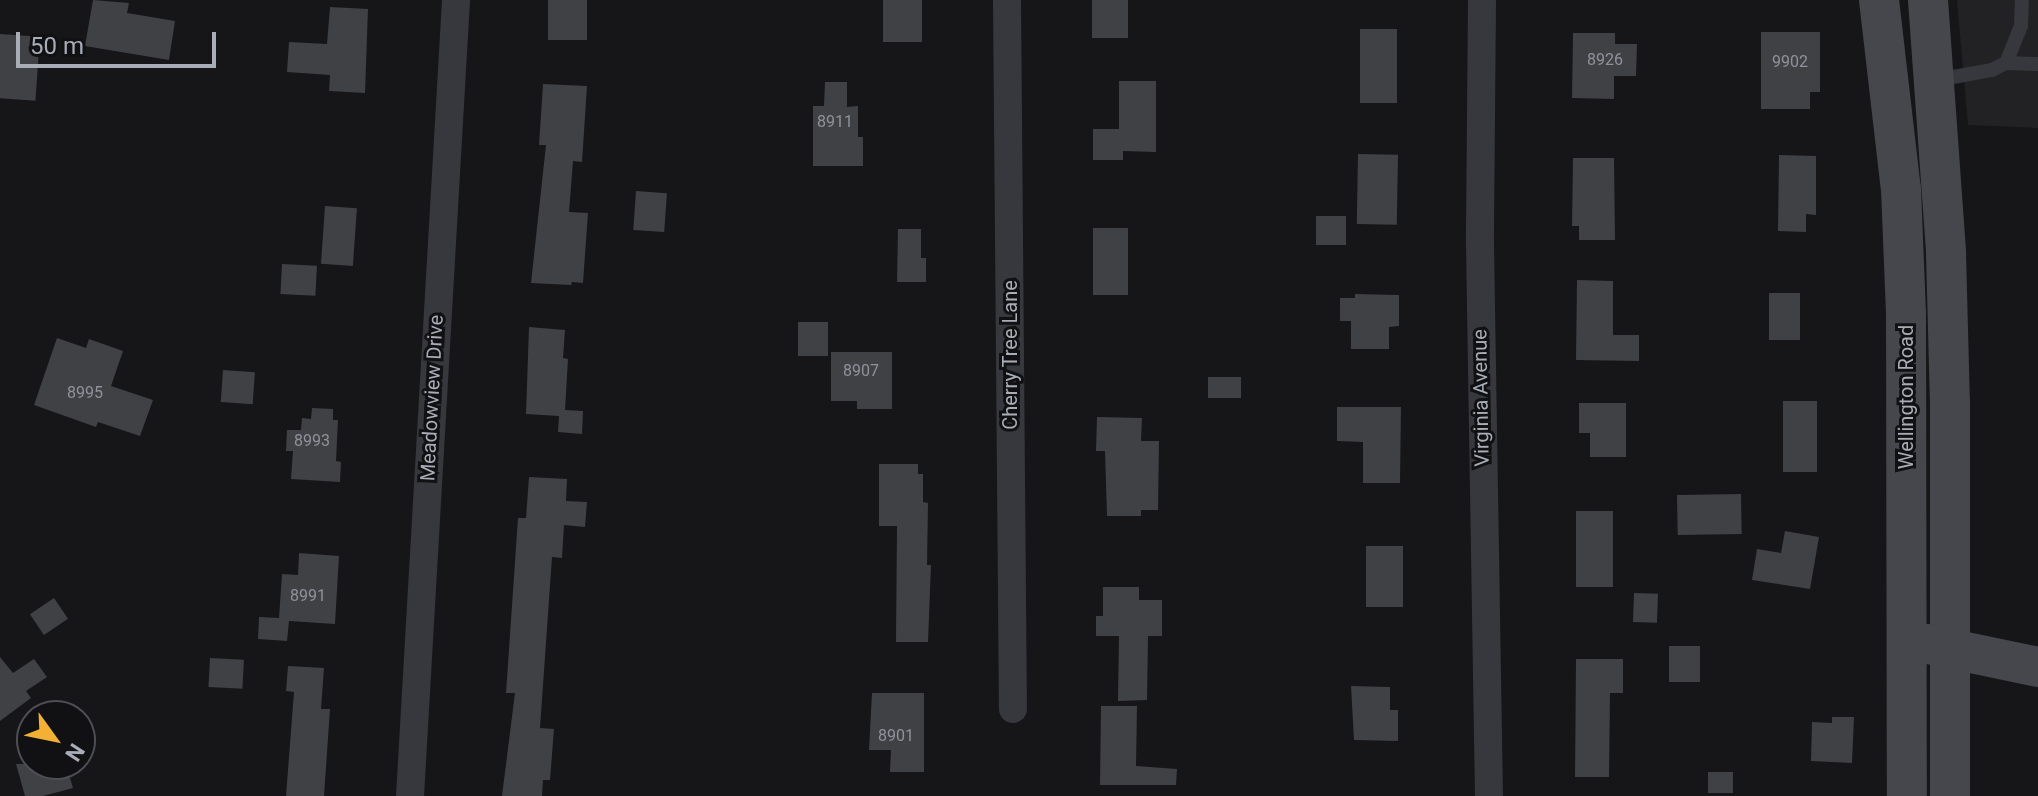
<!DOCTYPE html>
<html>
<head>
<meta charset="utf-8">
<style>
  body { margin:0 }
  #map { position:relative; width:2038px; height:796px; overflow:hidden; background:#161618; font-family:Roboto,sans-serif }
  div>[style] { position:absolute }
  .built>* { inset:0; background:#222225 }
  .building>* { inset:0; background:#404145; transform-origin:0 0 }
  .lane>* { height:14px; margin:-7px; padding:0 7px; transform-origin:7px; border-radius:7px; background:#37383d }
  .street>* { height:28px; margin:-14px; padding:0 14px; transform-origin:14px; border-radius:14px; background:#37383d }
  .secondary>* { height:40px; margin:-20px; padding:0 20px; transform-origin:20px; border-radius:20px; background:#45474d }
  span { translate:-50% -50%; white-space:nowrap; text-align:center; line-height:1.15; -webkit-text-stroke:6px #111113; paint-order:stroke }
  .number-label { font-size:16px; color:#8e929b }
  .number-label span { -webkit-text-stroke-width:0 }
  .street-label { font-size:20px; color:#a8adb8 }
  .north { position:absolute; left:16px; top:700px; width:80px; height:80px; box-sizing:border-box; background:#111113; border:2px solid #4d4f55; border-radius:50%; rotate:123deg; font-size:22px; font-weight:700; line-height:32px; text-align:center; color:#a8adb8 }
  .north::after { content:''; display:block; margin:auto; width:28px; height:36px; background:#f2b134; clip-path:polygon(50% 0,100% 100%,50% 72%,0 100%) }
  .scale { position:absolute; left:16px; top:32px; width:200px; height:36px; box-sizing:border-box; border:4px solid #a8adb8; border-top:0; padding-left:10px; font-size:24px; line-height:28px; white-space:nowrap; color:#a8adb8; -webkit-text-stroke:6px #111113; paint-order:stroke }
</style>
</head>
<body>
<div id="map">
  <div class="built">
    <i style="clip-path:polygon(1957px 0,2038px 0,2038px 128px,1968px 125px)"></i>
  </div>
  <div class="building">
    <i style="clip-path:polygon(93px 0,129px 3px,127px 13px,175px 21px,169px 60px,85px 46px)"></i>
    <i style="left:548px;top:0;width:39px;height:40px"></i>
    <i style="left:883px;top:0;width:39px;height:42px"></i>
    <i style="left:1092px;top:0;width:36px;height:38px"></i>
    <i style="clip-path:polygon(330px 7px,368px 9px,365px 93px,329px 91px,330px 75px,287px 72px,289px 42px,327px 44px)"></i>
    <i style="left:1360px;top:29px;width:37px;height:74px"></i>
    <i style="clip-path:polygon(1761px 32px,1820px 32px,1820px 92px,1810px 92px,1810px 109px,1761px 109px)"></i>
    <i style="clip-path:polygon(1573px 33px,1615px 33px,1615px 44px,1637px 44px,1636px 76px,1614px 76px,1614px 99px,1572px 98px)"></i>
    <i style="left:0;top:34px;width:40px;height:64px;rotate:4deg"></i>
    <i style="clip-path:polygon(1119px 81px,1156px 81px,1156px 152px,1123px 151px,1123px 160px,1093px 160px,1093px 129px,1119px 129px)"></i>
    <i style="clip-path:polygon(825px 82px,847px 82px,847px 107px,858px 106px,858px 137px,863px 137px,863px 166px,813px 166px,813px 106px,824px 106px)"></i>
    <i style="clip-path:polygon(543px 84px,587px 86px,582px 162px,573px 161px,569px 212px,588px 213px,583px 283px,572px 282px,571px 285px,531px 283px,546px 145px,539px 145px)"></i>
    <i style="left:1358px;top:154px;width:40px;height:70px;rotate:1deg"></i>
    <i style="clip-path:polygon(1779px 155px,1816px 156px,1816px 215px,1806px 214px,1806px 232px,1778px 231px)"></i>
    <i style="clip-path:polygon(1573px 158px,1614px 158px,1615px 240px,1579px 240px,1579px 226px,1572px 226px)"></i>
    <i style="left:636px;top:191px;width:31px;height:39px;rotate:4deg"></i>
    <i style="left:325px;top:206px;width:32px;height:58px;rotate:4deg"></i>
    <i style="left:1316px;top:216px;width:30px;height:29px"></i>
    <i style="left:1093px;top:228px;width:35px;height:67px"></i>
    <i style="clip-path:polygon(898px 229px,921px 229px,921px 258px,926px 258px,926px 282px,897px 282px)"></i>
    <i style="left:282px;top:264px;width:35px;height:30px;rotate:3deg"></i>
    <i style="clip-path:polygon(1577px 280px,1613px 281px,1613px 335px,1639px 335px,1639px 361px,1576px 360px)"></i>
    <i style="left:1769px;top:293px;width:31px;height:47px"></i>
    <i style="clip-path:polygon(1355px 294px,1399px 295px,1399px 326px,1389px 327px,1389px 349px,1351px 349px,1351px 321px,1340px 321px,1340px 298px,1355px 298px)"></i>
    <i style="left:798px;top:322px;width:30px;height:34px"></i>
    <i style="clip-path:polygon(529px 327px,565px 330px,563px 358px,568px 359px,565px 410px,583px 411px,582px 434px,558px 432px,559px 416px,526px 414px)"></i>
    <i style="clip-path:polygon(57px 338px,86px 348px,89px 339px,123px 351px,111px 386px,153px 400px,140px 436px,98px 422px,96px 427px,34px 405px)"></i>
    <i style="clip-path:polygon(831px 352px,892px 352px,892px 409px,857px 409px,857px 401px,831px 401px)"></i>
    <i style="left:223px;top:370px;width:32px;height:32px;rotate:4deg"></i>
    <i style="left:1208px;top:377px;width:33px;height:21px"></i>
    <i style="left:1783px;top:401px;width:34px;height:71px"></i>
    <i style="clip-path:polygon(1579px 403px,1626px 403px,1626px 457px,1590px 457px,1590px 433px,1579px 433px)"></i>
    <i style="clip-path:polygon(1337px 407px,1401px 407px,1400px 483px,1363px 483px,1363px 442px,1337px 441px)"></i>
    <i style="clip-path:polygon(312px 408px,333px 409px,333px 420px,338px 420px,336px 461px,341px 462px,340px 482px,291px 479px,293px 451px,286px 451px,287px 430px,301px 430px,302px 418px,311px 419px)"></i>
    <i style="clip-path:polygon(1097px 417px,1142px 418px,1141px 441px,1159px 441px,1158px 510px,1141px 510px,1141px 516px,1107px 516px,1105px 451px,1096px 451px)"></i>
    <i style="clip-path:polygon(879px 464px,918px 464px,918px 474px,923px 474px,923px 502px,928px 503px,927px 565px,931px 565px,928px 642px,896px 642px,897px 526px,879px 526px)"></i>
    <i style="clip-path:polygon(529px 477px,567px 479px,566px 501px,587px 502px,585px 527px,564px 525px,562px 558px,552px 557px,540px 728px,554px 729px,550px 780px,543px 780px,542px 796px,502px 796px,515px 693px,506px 693px,518px 518px,526px 518px)"></i>
    <i style="left:1741px;top:494px;width:40px;height:64px;rotate:89deg"></i>
    <i style="left:1576px;top:511px;width:37px;height:76px"></i>
    <i style="clip-path:polygon(1785px 531px,1819px 537px,1810px 589px,1752px 580px,1757px 549px,1781px 553px)"></i>
    <i style="left:1366px;top:546px;width:37px;height:61px"></i>
    <i style="clip-path:polygon(299px 553px,339px 556px,335px 624px,289px 621px,287px 641px,258px 639px,259px 617px,279px 618px,282px 574px,298px 575px)"></i>
    <i style="clip-path:polygon(1103px 587px,1139px 587px,1139px 600px,1162px 600px,1162px 636px,1148px 636px,1147px 700px,1118px 701px,1119px 636px,1096px 636px,1096px 616px,1103px 616px)"></i>
    <i style="left:1634px;top:593px;width:24px;height:29px;rotate:2deg"></i>
    <i style="left:54px;top:598px;width:25px;height:29px;rotate:56deg"></i>
    <i style="left:1669px;top:646px;width:31px;height:36px"></i>
    <i style="clip-path:polygon(0 657px,13px 673px,34px 659px,47px 677px,26px 691px,31px 698px,0 721px)"></i>
    <i style="left:210px;top:658px;width:34px;height:29px;rotate:3deg"></i>
    <i style="clip-path:polygon(1576px 659px,1623px 659px,1623px 693px,1610px 693px,1609px 777px,1575px 777px)"></i>
    <i style="clip-path:polygon(288px 666px,324px 668px,321px 709px,330px 709px,324px 796px,286px 796px,294px 692px,286px 691px)"></i>
    <i style="clip-path:polygon(1351px 686px,1390px 687px,1390px 710px,1398px 710px,1398px 741px,1354px 740px)"></i>
    <i style="clip-path:polygon(872px 693px,924px 693px,924px 772px,890px 772px,891px 750px,869px 750px)"></i>
    <i style="clip-path:polygon(1101px 706px,1137px 706px,1136px 766px,1177px 769px,1176px 785px,1100px 785px)"></i>
    <i style="clip-path:polygon(1832px 717px,1854px 717px,1852px 763px,1811px 761px,1812px 722px,1832px 723px)"></i>
    <i style="clip-path:polygon(16px 764px,66px 764px,73px 788px,43px 796px,25px 796px)"></i>
    <i style="left:1708px;top:772px;width:25px;height:21px"></i>
  </div>
  <div class="lane">
    <i style="left:2006px;top:63px;width:40px;rotate:-68deg"></i>
    <i style="left:2021px;top:26px;width:26px;rotate:-88deg"></i>
    <i style="left:1937px;top:80px;width:56px;rotate:-10.3deg"></i>
    <i style="left:1992px;top:70px;width:16px;rotate:-27deg"></i>
    <i style="left:2006px;top:63px;width:32px;rotate:2deg"></i>
  </div>
  <div class="street">
    <i style="left:1007px;top:0;width:709px;rotate:89.52deg"></i>
    <i style="left:1482px;top:0;width:244px;rotate:90.5deg"></i>
    <i style="left:1480px;top:244px;width:552px;rotate:89.07deg"></i>
    <i style="left:410px;top:796px;width:797px;rotate:-86.69deg"></i>
  </div>
  <div class="secondary">
    <i style="left:1879px;top:0;width:190px;rotate:83.4deg"></i>
    <i style="left:1901px;top:189px;width:125px;rotate:87.7deg"></i>
    <i style="left:1906px;top:314px;width:482px;rotate:89.9deg"></i>
    <i style="left:1928px;top:0;width:254px;rotate:85.9deg"></i>
    <i style="left:1946px;top:253px;width:148px;rotate:88.5deg"></i>
    <i style="left:1950px;top:401px;width:395px;rotate:90deg"></i>
    <i style="left:1928px;top:644px;width:112px;rotate:11.8deg"></i>
  </div>
  <div class="number-label">
    <span style="left:1605px;top:60px">8926</span>
    <span style="left:1790px;top:62px">9902</span>
    <span style="left:835px;top:122px">8911</span>
    <span style="left:861px;top:371px">8907</span>
    <span style="left:85px;top:393px">8995</span>
    <span style="left:312px;top:441px">8993</span>
    <span style="left:308px;top:596px">8991</span>
    <span style="left:896px;top:736px">8901</span>
  </div>
  <div class="street-label">
    <span style="left:1010px;top:355px;rotate:-90deg">Cherry Tree Lane</span>
    <span style="left:1906px;top:397px;rotate:-90deg">Wellington Road</span>
    <span style="left:432px;top:398px;rotate:-87deg">Meadowview Drive</span>
    <span style="left:1481px;top:398px;rotate:-91deg">Virginia Avenue</span>
  </div>
  <div class="north">N</div>
  <div class="scale">50 m</div>
</div>
</body>
</html>
